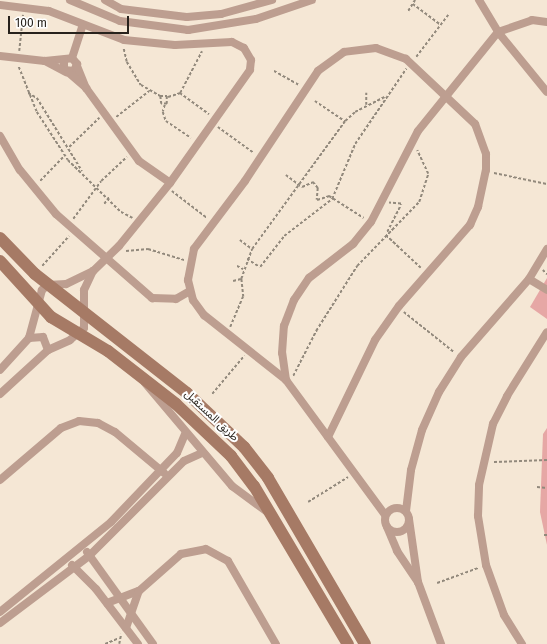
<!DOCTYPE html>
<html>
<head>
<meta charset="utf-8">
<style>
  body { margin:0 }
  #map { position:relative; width:547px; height:644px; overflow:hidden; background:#f5e7d5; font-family:"Fira Sans","Noto Sans Arabic",sans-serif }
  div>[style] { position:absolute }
  .green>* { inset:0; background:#e6a7a5 }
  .path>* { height:1.5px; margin-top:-0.75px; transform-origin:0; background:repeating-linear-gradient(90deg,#92897c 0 3px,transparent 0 5px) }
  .minor>* { height:8px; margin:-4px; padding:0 4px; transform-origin:4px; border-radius:4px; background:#bd9e90 }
  .minor>.ring { margin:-4px; padding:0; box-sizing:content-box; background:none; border:8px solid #bd9e90; border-radius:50% }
  .secondary>* { height:12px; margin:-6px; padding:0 6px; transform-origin:6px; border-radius:6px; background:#a67a65 }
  span { translate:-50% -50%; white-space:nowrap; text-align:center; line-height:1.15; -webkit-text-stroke:4px #fff; paint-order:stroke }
  .street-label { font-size:11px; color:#27221c }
  .scale { position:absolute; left:8px; top:16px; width:121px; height:18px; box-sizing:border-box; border:2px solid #27221c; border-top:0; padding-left:5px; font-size:12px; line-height:14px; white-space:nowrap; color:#27221c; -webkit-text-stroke:3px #fff; paint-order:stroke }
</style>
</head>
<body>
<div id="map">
  <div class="green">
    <i style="clip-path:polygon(547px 278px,547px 319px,530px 307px)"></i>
    <i style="clip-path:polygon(547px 428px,547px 545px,540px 512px,543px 434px)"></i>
  </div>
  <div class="path">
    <i style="left:413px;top:4px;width:34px;rotate:37deg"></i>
    <i style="left:408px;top:11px;width:13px;rotate:-58deg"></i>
    <i style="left:124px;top:49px;width:13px;rotate:77deg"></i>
    <i style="left:127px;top:62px;width:27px;rotate:59deg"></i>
    <i style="left:141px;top:85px;width:22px;rotate:30deg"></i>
    <i style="left:160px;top:96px;width:7px"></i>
    <i style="left:167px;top:96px;width:8px;rotate:90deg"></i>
    <i style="left:167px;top:104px;width:6px;rotate:180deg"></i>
    <i style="left:161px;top:104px;width:8px;rotate:-97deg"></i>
    <i style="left:19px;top:51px;width:36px;rotate:-84deg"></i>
    <i style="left:416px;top:57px;width:53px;rotate:-52.7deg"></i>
    <i style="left:19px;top:67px;width:48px;rotate:68.2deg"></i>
    <i style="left:37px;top:112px;width:57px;rotate:57.1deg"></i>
    <i style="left:68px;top:160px;width:74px;rotate:44.5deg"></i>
    <i style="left:121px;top:212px;width:13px;rotate:27deg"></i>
    <i style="left:274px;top:71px;width:29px;rotate:29deg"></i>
    <i style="left:28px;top:93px;width:10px;rotate:29deg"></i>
    <i style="left:37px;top:98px;width:86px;rotate:58.3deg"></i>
    <i style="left:180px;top:93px;width:36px;rotate:36deg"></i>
    <i style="left:168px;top:97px;width:13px;rotate:-18deg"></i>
    <i style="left:180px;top:93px;width:47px;rotate:-62.4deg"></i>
    <i style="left:315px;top:101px;width:36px;rotate:34deg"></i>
    <i style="left:165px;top:105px;width:7px;rotate:106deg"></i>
    <i style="left:163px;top:112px;width:9px;rotate:72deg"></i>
    <i style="left:166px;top:121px;width:30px;rotate:34deg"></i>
    <i style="left:366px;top:105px;width:12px;rotate:-90deg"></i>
    <i style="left:116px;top:117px;width:42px;rotate:-38.2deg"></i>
    <i style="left:218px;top:127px;width:44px;rotate:35.8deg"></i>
    <i style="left:69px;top:147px;width:42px;rotate:-44deg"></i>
    <i style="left:494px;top:173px;width:54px;rotate:11.7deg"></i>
    <i style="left:286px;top:175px;width:20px;rotate:37deg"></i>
    <i style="left:302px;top:187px;width:12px;rotate:-24deg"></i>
    <i style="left:313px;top:182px;width:8px;rotate:50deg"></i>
    <i style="left:318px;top:188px;width:12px;rotate:95deg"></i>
    <i style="left:317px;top:200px;width:13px;rotate:-18deg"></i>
    <i style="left:329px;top:196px;width:41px;rotate:32.2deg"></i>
    <i style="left:40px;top:181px;width:36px;rotate:-46deg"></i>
    <i style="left:172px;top:191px;width:44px;rotate:37.6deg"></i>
    <i style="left:104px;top:204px;width:9px;rotate:-54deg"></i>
    <i style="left:73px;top:219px;width:47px;rotate:-53.6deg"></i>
    <i style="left:101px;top:181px;width:35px;rotate:-43deg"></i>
    <i style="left:387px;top:232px;width:31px;rotate:-63deg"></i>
    <i style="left:401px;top:204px;width:12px;rotate:-175deg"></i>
    <i style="left:386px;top:235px;width:48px;rotate:43.3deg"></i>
    <i style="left:240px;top:240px;width:15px;rotate:37deg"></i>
    <i style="left:126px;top:251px;width:22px;rotate:-5deg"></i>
    <i style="left:148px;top:249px;width:39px;rotate:17deg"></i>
    <i style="left:247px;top:259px;width:15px;rotate:32deg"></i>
    <i style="left:260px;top:267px;width:39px;rotate:-52deg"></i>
    <i style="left:284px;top:236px;width:61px;rotate:-37.6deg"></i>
    <i style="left:332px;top:199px;width:60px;rotate:-67.3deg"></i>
    <i style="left:355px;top:144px;width:91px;rotate:-55.8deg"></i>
    <i style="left:42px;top:266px;width:40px;rotate:-48deg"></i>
    <i style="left:237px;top:266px;width:7px;rotate:27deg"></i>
    <i style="left:543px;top:270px;width:6px;rotate:45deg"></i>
    <i style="left:233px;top:281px;width:8px;rotate:-14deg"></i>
    <i style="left:404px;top:312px;width:64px;rotate:38.7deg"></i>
    <i style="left:230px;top:327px;width:33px;rotate:-67deg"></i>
    <i style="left:243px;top:297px;width:18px;rotate:-96deg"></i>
    <i style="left:241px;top:279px;width:32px;rotate:-70deg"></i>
    <i style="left:252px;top:249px;width:158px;rotate:-54deg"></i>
    <i style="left:345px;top:121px;width:13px;rotate:-42deg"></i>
    <i style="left:355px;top:112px;width:33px;rotate:-27deg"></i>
    <i style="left:293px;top:376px;width:51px;rotate:-62.9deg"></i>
    <i style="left:316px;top:331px;width:77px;rotate:-57.8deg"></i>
    <i style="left:357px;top:266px;width:89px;rotate:-45.9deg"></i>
    <i style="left:419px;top:202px;width:29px;rotate:-72deg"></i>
    <i style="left:428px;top:174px;width:26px;rotate:-115deg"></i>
    <i style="left:212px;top:394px;width:50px;rotate:-49.9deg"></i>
    <i style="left:494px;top:462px;width:53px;rotate:-2.2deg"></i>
    <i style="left:537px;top:487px;width:10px;rotate:6deg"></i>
    <i style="left:308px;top:502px;width:47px;rotate:-32deg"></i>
    <i style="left:544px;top:535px;width:3px"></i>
    <i style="left:437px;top:583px;width:44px;rotate:-20.1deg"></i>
    <i style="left:105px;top:644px;width:15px;rotate:-23deg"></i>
    <i style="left:119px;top:644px;width:10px;rotate:-79deg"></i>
  </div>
  <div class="minor">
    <i style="left:70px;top:0;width:54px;rotate:22.8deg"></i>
    <i style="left:120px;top:21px;width:69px;rotate:7.5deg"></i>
    <i style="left:188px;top:30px;width:69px;rotate:-9.2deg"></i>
    <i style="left:256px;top:19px;width:59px;rotate:-18.7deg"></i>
    <i style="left:105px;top:0;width:18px;rotate:29deg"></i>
    <i style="left:121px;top:9px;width:66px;rotate:6.9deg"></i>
    <i style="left:187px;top:17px;width:34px;rotate:-5deg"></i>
    <i style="left:221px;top:14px;width:53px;rotate:-15.4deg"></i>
    <i style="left:479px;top:0;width:37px;rotate:59deg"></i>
    <i style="left:498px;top:32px;width:77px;rotate:50.8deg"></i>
    <i style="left:0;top:5px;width:49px;rotate:7deg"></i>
    <i style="left:49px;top:11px;width:80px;rotate:21.1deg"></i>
    <i style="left:124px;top:40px;width:51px;rotate:5.6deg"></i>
    <i style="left:175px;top:45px;width:57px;rotate:-3deg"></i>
    <i style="left:232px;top:42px;width:13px;rotate:27deg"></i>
    <i style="left:244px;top:48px;width:14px;rotate:60deg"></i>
    <i style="left:251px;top:60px;width:10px;rotate:96deg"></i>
    <i style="left:250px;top:70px;width:138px;rotate:125.3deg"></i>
    <i style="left:170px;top:183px;width:81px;rotate:129deg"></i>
    <i style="left:119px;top:246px;width:36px;rotate:136deg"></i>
    <i style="left:93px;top:271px;width:30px;rotate:154deg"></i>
    <i style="left:66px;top:284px;width:18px;rotate:177deg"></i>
    <i style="left:48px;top:285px;width:8px;rotate:140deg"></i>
    <i style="left:42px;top:290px;width:50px;rotate:105.2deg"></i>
    <i style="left:29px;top:338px;width:43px;rotate:132.2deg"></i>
    <i style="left:0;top:56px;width:45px;rotate:6.3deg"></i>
    <i style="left:45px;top:61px;width:27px;rotate:-6deg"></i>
    <i style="left:72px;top:58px;width:8px;rotate:50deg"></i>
    <i style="left:77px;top:64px;width:8px;rotate:113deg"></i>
    <i style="left:74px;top:71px;width:10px;rotate:-174deg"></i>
    <i style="left:64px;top:70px;width:10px;rotate:-90deg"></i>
    <i style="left:72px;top:58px;width:35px;rotate:-72deg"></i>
    <i style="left:45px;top:61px;width:24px;rotate:28deg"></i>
    <i style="left:77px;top:66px;width:24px;rotate:68deg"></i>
    <i style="left:69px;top:73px;width:23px;rotate:41deg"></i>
    <i style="left:86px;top:88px;width:90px;rotate:54deg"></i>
    <i style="left:139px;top:161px;width:38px;rotate:35deg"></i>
    <i style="left:0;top:136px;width:39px;rotate:60deg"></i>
    <i style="left:20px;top:170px;width:57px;rotate:50.7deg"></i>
    <i style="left:56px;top:214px;width:128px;rotate:41.2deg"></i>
    <i style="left:152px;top:298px;width:24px;rotate:2deg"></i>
    <i style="left:176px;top:299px;width:16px;rotate:-30deg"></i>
    <i style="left:529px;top:279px;width:21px;rotate:31deg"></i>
    <i style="left:29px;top:338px;width:14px;rotate:-4deg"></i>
    <i style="left:43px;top:337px;width:14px;rotate:69deg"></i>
    <i style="left:286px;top:380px;width:27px;rotate:-98deg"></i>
    <i style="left:282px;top:353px;width:27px;rotate:-86deg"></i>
    <i style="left:284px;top:326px;width:28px;rotate:-69deg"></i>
    <i style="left:294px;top:300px;width:27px;rotate:-56deg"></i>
    <i style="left:309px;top:278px;width:56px;rotate:-37.7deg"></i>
    <i style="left:353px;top:244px;width:28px;rotate:-51deg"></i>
    <i style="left:371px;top:222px;width:102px;rotate:-62.7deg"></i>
    <i style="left:418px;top:131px;width:127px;rotate:-51.1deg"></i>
    <i style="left:498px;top:32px;width:36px;rotate:-19deg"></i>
    <i style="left:532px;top:20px;width:15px;rotate:8deg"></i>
    <i style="left:145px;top:383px;width:135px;rotate:49.8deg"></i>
    <i style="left:232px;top:486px;width:47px;rotate:36.4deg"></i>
    <i style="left:0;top:394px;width:65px;rotate:-42.5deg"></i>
    <i style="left:48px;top:350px;width:24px;rotate:-24deg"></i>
    <i style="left:70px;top:340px;width:18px;rotate:-41deg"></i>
    <i style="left:84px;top:328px;width:38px;rotate:-90deg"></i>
    <i style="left:84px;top:290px;width:21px;rotate:-65deg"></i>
    <i style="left:328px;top:437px;width:108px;rotate:-64.1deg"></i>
    <i style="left:375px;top:340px;width:42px;rotate:-54.8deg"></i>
    <i style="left:399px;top:306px;width:108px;rotate:-48.8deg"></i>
    <i style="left:470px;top:225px;width:20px;rotate:-66deg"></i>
    <i style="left:478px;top:207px;width:38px;rotate:-78deg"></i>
    <i style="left:486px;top:170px;width:16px;rotate:-90deg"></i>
    <i style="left:486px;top:154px;width:32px;rotate:-110deg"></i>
    <i style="left:475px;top:124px;width:95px;rotate:-136.7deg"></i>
    <i style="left:406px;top:59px;width:32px;rotate:-160deg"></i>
    <i style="left:376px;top:48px;width:32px;rotate:173deg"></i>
    <i style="left:344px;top:52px;width:32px;rotate:144deg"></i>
    <i style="left:318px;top:71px;width:132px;rotate:123.6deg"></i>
    <i style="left:245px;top:181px;width:85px;rotate:126.9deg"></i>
    <i style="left:194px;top:249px;width:32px;rotate:101deg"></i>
    <i style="left:188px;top:280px;width:21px;rotate:76deg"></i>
    <i style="left:193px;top:300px;width:19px;rotate:54deg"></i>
    <i style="left:204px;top:315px;width:105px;rotate:38.4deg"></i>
    <i style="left:286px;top:380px;width:167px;rotate:53.7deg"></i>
    <i style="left:0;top:480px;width:80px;rotate:-40.4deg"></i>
    <i style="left:61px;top:428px;width:19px;rotate:-21deg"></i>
    <i style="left:79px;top:421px;width:19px;rotate:6deg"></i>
    <i style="left:98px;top:423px;width:19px;rotate:28deg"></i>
    <i style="left:115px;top:432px;width:64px;rotate:39.9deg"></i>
    <i class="ring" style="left:385px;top:508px;width:16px;height:16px"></i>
    <i style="left:406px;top:511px;width:41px;rotate:-83deg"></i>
    <i style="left:411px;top:470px;width:41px;rotate:-74.6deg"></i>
    <i style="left:422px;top:430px;width:42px;rotate:-65.9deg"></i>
    <i style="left:439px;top:392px;width:41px;rotate:-57.8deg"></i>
    <i style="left:461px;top:357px;width:103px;rotate:-48.9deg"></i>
    <i style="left:529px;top:279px;width:35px;rotate:-59deg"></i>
    <i style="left:409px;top:519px;width:64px;rotate:81.9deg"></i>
    <i style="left:418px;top:582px;width:66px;rotate:69.6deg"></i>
    <i style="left:387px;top:527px;width:26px;rotate:67deg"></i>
    <i style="left:397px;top:551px;width:37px;rotate:56deg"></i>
    <i style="left:87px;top:552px;width:113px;rotate:54.3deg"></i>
    <i style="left:72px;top:565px;width:34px;rotate:45deg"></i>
    <i style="left:96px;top:589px;width:69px;rotate:52.6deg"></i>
    <i style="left:107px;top:603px;width:34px;rotate:-21deg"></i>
    <i style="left:0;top:612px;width:143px;rotate:-39deg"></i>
    <i style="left:111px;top:522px;width:95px;rotate:-46.3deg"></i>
    <i style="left:177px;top:453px;width:21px;rotate:-67deg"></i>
    <i style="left:0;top:623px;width:111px;rotate:-37deg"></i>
    <i style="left:89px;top:556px;width:134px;rotate:-45deg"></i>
    <i style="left:184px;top:461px;width:20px;rotate:-24deg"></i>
    <i style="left:126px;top:628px;width:39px;rotate:-71deg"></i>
    <i style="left:139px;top:591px;width:56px;rotate:-41.4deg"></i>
    <i style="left:181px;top:554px;width:25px;rotate:-11deg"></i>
    <i style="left:206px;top:549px;width:25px;rotate:29deg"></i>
    <i style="left:228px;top:561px;width:96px;rotate:60deg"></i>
    <i style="left:522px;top:644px;width:34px;rotate:-122deg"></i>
    <i style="left:504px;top:615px;width:53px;rotate:-109.8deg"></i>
    <i style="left:486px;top:565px;width:50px;rotate:-99.3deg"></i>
    <i style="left:478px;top:516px;width:31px;rotate:-88deg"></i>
    <i style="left:479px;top:485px;width:63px;rotate:-77.1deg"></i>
    <i style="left:493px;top:424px;width:31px;rotate:-63deg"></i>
    <i style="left:507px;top:396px;width:75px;rotate:-58deg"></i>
  </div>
  <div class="secondary">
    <i style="left:0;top:238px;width:50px;rotate:45.8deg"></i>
    <i style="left:35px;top:274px;width:193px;rotate:38.1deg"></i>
    <i style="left:187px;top:393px;width:79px;rotate:43.5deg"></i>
    <i style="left:244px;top:447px;width:39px;rotate:52deg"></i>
    <i style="left:268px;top:478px;width:192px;rotate:59.7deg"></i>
    <i style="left:0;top:261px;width:76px;rotate:47.7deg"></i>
    <i style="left:51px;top:317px;width:66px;rotate:30.8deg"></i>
    <i style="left:108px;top:351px;width:86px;rotate:37.9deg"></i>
    <i style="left:176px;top:404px;width:76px;rotate:43.4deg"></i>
    <i style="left:231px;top:456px;width:38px;rotate:53deg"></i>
    <i style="left:254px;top:486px;width:184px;rotate:59.3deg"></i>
  </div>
  <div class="street-label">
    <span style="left:211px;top:416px;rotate:43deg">طريق المستقبل</span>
  </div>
  <div class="scale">100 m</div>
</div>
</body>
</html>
